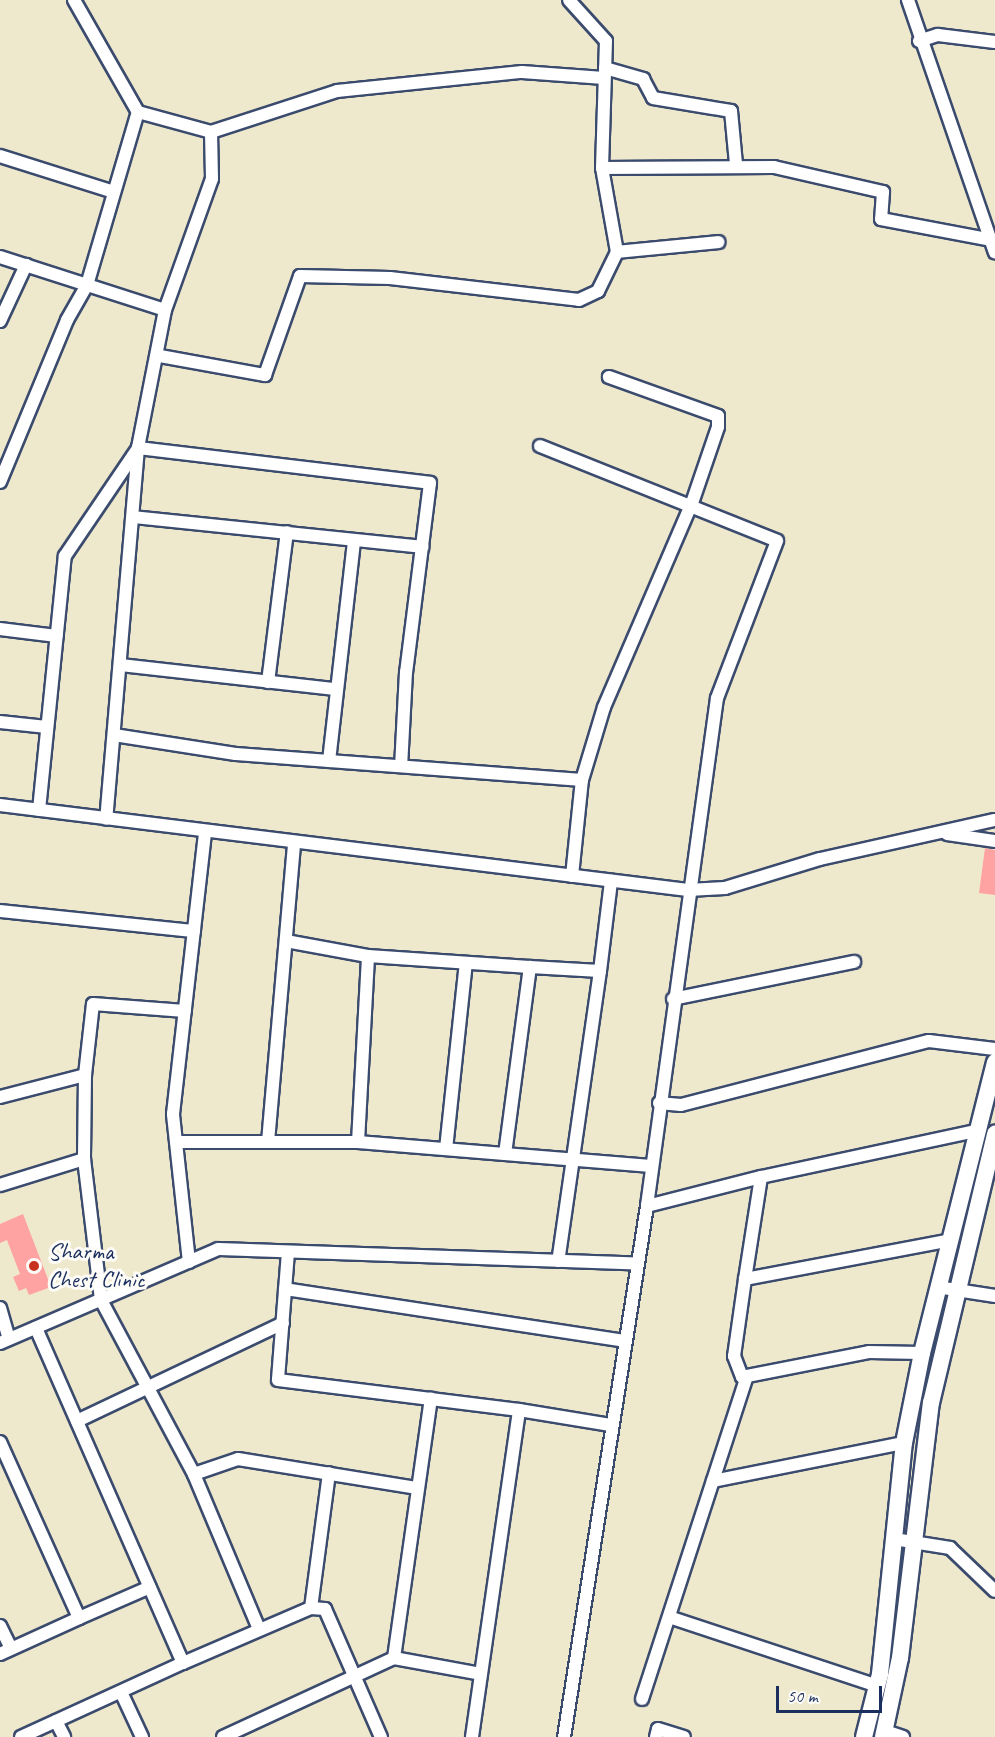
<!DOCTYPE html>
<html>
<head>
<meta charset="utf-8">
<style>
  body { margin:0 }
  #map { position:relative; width:995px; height:1737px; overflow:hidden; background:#eee8cc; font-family:Caveat,sans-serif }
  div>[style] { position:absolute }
  .building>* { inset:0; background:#fea3a2 }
  .roads { filter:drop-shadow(2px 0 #3b4b6e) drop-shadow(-2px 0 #3b4b6e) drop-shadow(0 2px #3b4b6e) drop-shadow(0 -2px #3b4b6e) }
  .street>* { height:12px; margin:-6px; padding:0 6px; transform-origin:6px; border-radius:6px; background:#fff }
  .secondary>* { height:16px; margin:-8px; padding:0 8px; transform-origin:8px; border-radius:8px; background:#fff }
  .dots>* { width:16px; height:16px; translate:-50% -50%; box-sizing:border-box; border:3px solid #fdfcf7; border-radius:50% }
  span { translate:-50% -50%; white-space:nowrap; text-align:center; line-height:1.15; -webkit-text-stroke:6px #fdfcf7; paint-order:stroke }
  .poi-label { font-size:24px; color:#1b2f5e }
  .left { translate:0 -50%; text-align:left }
  .scale { position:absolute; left:776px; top:1686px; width:106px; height:27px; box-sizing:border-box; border:3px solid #1b2f5e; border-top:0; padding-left:8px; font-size:18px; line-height:21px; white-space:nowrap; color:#1b2f5e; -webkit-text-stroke:4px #fdfcf7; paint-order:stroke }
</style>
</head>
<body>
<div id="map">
  <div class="building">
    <i style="clip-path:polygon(985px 848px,995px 850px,995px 895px,979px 893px)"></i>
    <i style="clip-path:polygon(23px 1214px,51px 1287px,29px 1295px,26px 1288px,19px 1291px,13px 1277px,20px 1274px,7px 1240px,0 1243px,0 1224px)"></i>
  </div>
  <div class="roads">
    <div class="street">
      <i style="left:74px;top:0;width:129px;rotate:60.3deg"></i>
      <i style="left:138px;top:112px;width:76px;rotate:15.3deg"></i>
      <i style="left:211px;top:132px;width:133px;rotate:-18deg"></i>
      <i style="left:337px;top:91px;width:186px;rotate:-5.9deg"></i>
      <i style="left:522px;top:72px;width:82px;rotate:4.2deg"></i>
      <i style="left:908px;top:0;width:267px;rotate:71deg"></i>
      <i style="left:919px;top:41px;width:20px;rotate:-18deg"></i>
      <i style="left:938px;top:35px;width:57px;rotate:7deg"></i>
      <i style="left:605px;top:68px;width:40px;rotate:16deg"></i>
      <i style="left:643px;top:79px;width:21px;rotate:62deg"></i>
      <i style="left:653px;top:98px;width:79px;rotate:9.5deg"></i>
      <i style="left:731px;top:111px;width:53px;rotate:84.6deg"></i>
      <i style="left:0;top:156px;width:116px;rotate:17.5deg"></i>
      <i style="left:602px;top:168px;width:172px;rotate:-0.3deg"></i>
      <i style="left:774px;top:167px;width:112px;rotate:12.9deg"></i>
      <i style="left:883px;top:192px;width:27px;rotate:94deg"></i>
      <i style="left:881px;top:219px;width:113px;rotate:10.7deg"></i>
      <i style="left:617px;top:252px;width:102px;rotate:-5.6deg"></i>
      <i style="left:0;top:257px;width:173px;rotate:17.8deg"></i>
      <i style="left:165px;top:310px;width:141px;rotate:101.1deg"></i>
      <i style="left:138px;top:448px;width:372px;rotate:94.9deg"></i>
      <i style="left:165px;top:310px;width:139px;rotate:-70.3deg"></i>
      <i style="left:212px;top:179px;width:47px;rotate:-91.2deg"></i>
      <i style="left:0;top:321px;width:62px;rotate:-65.1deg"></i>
      <i style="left:160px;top:356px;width:107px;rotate:10.3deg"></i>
      <i style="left:265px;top:375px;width:105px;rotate:-70.5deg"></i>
      <i style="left:300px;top:276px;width:90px;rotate:1.3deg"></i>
      <i style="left:390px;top:278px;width:190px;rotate:6.6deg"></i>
      <i style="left:579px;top:300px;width:21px;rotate:-25deg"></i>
      <i style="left:598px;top:291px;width:43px;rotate:-64deg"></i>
      <i style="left:617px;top:252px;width:85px;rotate:-100.1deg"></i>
      <i style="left:602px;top:168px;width:127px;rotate:-88.2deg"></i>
      <i style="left:606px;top:41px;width:55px;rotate:-132.1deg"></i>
      <i style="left:540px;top:446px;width:255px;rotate:21.8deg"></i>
      <i style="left:777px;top:541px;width:168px;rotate:110.9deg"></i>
      <i style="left:717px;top:698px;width:513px;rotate:97.85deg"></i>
      <i style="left:647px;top:1206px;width:537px;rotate:98.88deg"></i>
      <i style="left:0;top:482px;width:175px;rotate:-67.5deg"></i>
      <i style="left:67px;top:320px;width:40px;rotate:-60.3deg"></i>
      <i style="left:87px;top:285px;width:180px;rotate:-73.6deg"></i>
      <i style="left:133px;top:517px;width:291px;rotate:5.9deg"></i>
      <i style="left:0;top:629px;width:57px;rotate:7deg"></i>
      <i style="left:120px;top:665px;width:215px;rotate:6.4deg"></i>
      <i style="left:268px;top:682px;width:151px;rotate:-82.8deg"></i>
      <i style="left:0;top:722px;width:47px;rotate:6.1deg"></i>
      <i style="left:114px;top:735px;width:123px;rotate:8.9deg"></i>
      <i style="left:236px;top:754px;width:347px;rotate:4.3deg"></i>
      <i style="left:329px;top:761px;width:222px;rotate:-83.5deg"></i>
      <i style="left:0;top:805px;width:693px;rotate:7.04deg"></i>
      <i style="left:688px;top:890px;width:37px;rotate:-3deg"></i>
      <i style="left:725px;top:888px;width:99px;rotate:-17deg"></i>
      <i style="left:820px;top:859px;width:179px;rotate:-12.6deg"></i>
      <i style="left:39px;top:810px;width:255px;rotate:-84.2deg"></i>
      <i style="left:65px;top:556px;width:130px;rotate:-55.9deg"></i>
      <i style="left:138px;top:448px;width:294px;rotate:6.8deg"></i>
      <i style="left:430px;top:483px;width:191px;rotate:97.2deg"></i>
      <i style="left:406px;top:672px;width:94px;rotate:93deg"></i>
      <i style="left:947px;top:834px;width:49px;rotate:8.3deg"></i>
      <i style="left:572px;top:876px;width:97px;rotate:-84.1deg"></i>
      <i style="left:582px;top:780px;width:76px;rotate:-73.2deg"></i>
      <i style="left:604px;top:707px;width:222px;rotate:-66.7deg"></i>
      <i style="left:692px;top:503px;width:80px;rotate:-71.1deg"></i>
      <i style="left:718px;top:427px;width:11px;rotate:-90deg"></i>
      <i style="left:718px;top:416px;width:116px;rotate:-160.3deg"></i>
      <i style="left:0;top:911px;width:195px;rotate:5.9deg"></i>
      <i style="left:286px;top:941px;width:83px;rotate:10.4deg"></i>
      <i style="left:368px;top:956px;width:162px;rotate:3.9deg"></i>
      <i style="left:600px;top:971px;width:91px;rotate:-83deg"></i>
      <i style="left:673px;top:999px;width:185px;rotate:-11.6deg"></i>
      <i style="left:85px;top:1075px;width:71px;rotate:-83.6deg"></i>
      <i style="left:93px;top:1004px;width:92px;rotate:4.4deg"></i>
      <i style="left:0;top:1097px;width:88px;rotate:-14.5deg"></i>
      <i style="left:85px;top:1075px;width:84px;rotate:90.7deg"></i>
      <i style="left:84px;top:1159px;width:142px;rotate:83.1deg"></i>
      <i style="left:101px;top:1300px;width:197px;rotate:61.9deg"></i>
      <i style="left:659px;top:1103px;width:22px;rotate:5deg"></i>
      <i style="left:681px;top:1105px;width:256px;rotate:-14.5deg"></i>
      <i style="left:929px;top:1041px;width:66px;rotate:6.9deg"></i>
      <i style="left:176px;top:1142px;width:182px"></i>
      <i style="left:358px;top:1142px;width:294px;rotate:4.7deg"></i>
      <i style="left:268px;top:1142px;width:300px;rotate:-85deg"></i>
      <i style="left:358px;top:1142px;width:186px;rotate:-86.9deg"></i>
      <i style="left:446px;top:1149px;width:187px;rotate:-83.9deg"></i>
      <i style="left:505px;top:1154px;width:189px;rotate:-82.4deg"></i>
      <i style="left:530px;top:967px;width:70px;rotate:3.3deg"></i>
      <i style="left:600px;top:971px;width:293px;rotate:98.2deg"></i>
      <i style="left:761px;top:1177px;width:220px;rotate:-12.1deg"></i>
      <i style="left:0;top:1185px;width:88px;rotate:-17.2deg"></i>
      <i style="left:647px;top:1206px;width:118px;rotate:-14.3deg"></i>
      <i style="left:761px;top:1177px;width:103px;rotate:98.9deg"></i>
      <i style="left:745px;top:1279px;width:206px;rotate:-10.7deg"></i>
      <i style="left:288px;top:1252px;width:128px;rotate:94.5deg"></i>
      <i style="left:278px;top:1380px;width:243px;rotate:7.1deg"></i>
      <i style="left:189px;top:1262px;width:149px;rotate:-96.2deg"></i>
      <i style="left:173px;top:1114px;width:283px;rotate:-83.5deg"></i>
      <i style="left:745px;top:1279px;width:78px;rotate:98.1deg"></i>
      <i style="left:734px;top:1356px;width:22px;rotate:69deg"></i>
      <i style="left:742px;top:1377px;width:129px;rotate:-11.1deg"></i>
      <i style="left:869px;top:1352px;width:53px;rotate:1.1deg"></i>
      <i style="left:937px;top:1287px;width:59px;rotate:8.8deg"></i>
      <i style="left:285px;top:1289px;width:344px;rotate:8.7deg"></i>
      <i style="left:0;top:1308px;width:32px;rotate:74deg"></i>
      <i style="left:0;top:1343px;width:237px;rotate:-23.3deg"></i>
      <i style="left:218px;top:1249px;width:420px;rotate:2deg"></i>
      <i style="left:77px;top:1421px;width:228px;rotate:-25.4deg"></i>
      <i style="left:0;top:1442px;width:193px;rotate:65.8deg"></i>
      <i style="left:79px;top:1618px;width:77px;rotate:-23.6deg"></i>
      <i style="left:713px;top:1481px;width:195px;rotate:-11.3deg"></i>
      <i style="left:894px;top:1539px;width:57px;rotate:9.1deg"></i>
      <i style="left:950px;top:1548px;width:62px;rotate:43.7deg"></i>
      <i style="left:311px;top:1608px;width:136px;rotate:-82.4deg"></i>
      <i style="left:672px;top:1618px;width:217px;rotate:18.3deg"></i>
      <i style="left:0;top:1626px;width:25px;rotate:64deg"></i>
      <i style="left:259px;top:1629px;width:168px;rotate:-112.8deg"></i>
      <i style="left:194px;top:1474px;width:46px;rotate:-18.8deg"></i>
      <i style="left:238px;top:1459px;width:182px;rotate:9.2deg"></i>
      <i style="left:0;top:1654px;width:87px;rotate:-24.5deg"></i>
      <i style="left:394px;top:1658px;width:262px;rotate:-81.9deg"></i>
      <i style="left:183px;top:1663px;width:139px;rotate:-23.3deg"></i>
      <i style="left:311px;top:1608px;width:14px;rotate:4deg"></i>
      <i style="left:325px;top:1609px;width:140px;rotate:66.4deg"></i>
      <i style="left:121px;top:1692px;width:50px;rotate:65deg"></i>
      <i style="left:642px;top:1699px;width:336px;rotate:-72deg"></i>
      <i style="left:56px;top:1721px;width:18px;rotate:63deg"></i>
      <i style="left:885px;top:1731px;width:19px;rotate:18deg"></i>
      <i style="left:21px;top:1737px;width:178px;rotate:-24.6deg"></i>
      <i style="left:183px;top:1663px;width:366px;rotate:-113.7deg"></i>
      <i style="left:223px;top:1737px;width:188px;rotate:-24.8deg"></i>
      <i style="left:394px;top:1658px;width:88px;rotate:10.4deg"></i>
      <i style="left:472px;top:1737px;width:330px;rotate:-81.8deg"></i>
      <i style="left:519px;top:1410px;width:93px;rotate:9.3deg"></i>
      <i style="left:656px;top:1737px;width:8px;rotate:-76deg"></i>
      <i style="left:658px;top:1729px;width:27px;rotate:17deg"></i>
    </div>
    <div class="secondary">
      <i style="left:864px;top:1737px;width:65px;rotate:-75.7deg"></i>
      <i style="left:880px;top:1674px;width:232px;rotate:-84.1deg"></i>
      <i style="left:904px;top:1443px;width:92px;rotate:-78.7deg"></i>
      <i style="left:922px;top:1353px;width:300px;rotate:-75.9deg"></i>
      <i style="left:883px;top:1737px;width:81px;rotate:-77.9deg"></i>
      <i style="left:900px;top:1658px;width:257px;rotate:-83.1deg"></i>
      <i style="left:931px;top:1403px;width:277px;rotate:-76.6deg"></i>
    </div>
  </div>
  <div class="dots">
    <i style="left:34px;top:1266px;background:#c8321e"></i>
  </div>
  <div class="poi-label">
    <span class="left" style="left:48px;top:1266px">Sharma<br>Chest Clinic</span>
  </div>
  <div class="scale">50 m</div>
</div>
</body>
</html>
